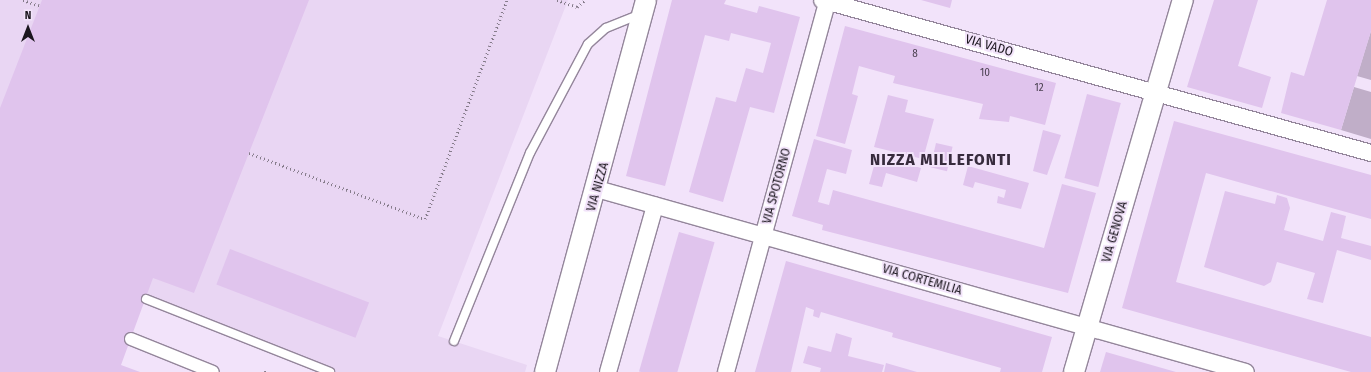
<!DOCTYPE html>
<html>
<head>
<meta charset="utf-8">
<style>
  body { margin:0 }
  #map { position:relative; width:1371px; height:372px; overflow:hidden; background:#f2e3fa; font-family:"Fira Sans Condensed",sans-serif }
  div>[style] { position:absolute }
  .built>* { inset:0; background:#e9d6f3 }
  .green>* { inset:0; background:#c0aec8 }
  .building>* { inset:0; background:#e0c4ed; transform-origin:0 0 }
  .path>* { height:2.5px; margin-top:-1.25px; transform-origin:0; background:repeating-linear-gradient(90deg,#867c8b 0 1px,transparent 0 4px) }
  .roads { filter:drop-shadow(1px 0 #94869b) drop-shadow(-1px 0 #94869b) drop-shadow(0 1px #94869b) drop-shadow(0 -1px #94869b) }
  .service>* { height:8px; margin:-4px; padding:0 4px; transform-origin:4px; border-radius:4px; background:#fff }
  .pedestrian>* { height:12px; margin:-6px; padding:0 6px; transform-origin:6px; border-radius:6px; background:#fff }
  .minor>* { height:16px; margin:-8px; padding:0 8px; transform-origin:8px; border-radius:8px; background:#fff }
  .tertiary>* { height:20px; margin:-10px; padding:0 10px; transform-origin:10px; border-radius:10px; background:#fff }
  span { translate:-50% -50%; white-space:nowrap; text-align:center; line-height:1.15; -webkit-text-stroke:4px #f2e3fa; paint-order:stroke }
  .number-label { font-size:11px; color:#4c4252 }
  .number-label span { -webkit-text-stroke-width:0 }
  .street-label { font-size:13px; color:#1b161e }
  .district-label { font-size:17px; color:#372b3d; font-weight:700; letter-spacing:1px }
  .north { position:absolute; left:8px; top:8px; width:40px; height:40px; -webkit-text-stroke:3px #f2e3fa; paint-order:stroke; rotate:0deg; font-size:11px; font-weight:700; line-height:16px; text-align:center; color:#1b161e }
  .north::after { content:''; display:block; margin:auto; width:14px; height:18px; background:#1b161e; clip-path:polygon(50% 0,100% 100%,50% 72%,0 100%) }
</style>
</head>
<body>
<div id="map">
  <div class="built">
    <i style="clip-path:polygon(0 0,568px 0,438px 336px,527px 365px,525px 372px,322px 372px,0 238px)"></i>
  </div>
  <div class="green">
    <i style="clip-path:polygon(1371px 31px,1371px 80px,1357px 76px)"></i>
    <i style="clip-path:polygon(1354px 87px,1371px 92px,1371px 139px,1341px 130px)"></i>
  </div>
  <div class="building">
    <i style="clip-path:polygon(42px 0,309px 0,194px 293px,153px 278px,121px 365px,140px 372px,0 372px,0 108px)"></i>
    <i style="clip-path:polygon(672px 0,726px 0,724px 4px,757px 13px,759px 6px,800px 17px,774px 113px,750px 107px,723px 202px,689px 192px,716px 97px,736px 102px,746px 68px,763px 73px,771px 43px,731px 33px,729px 41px,705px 35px,665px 186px,626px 176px)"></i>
    <i style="clip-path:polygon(921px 0,952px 0,950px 8px)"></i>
    <i style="clip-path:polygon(1214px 0,1258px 0,1238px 66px,1271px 77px,1262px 108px,1187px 87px)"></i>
    <i style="clip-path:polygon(1327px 0,1371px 0,1371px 31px,1341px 130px,1281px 113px,1291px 72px,1304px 76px)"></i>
    <i style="clip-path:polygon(845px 26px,1056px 83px,1045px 125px,1010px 116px,1009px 122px,979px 119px,983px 104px,893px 83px,895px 76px,859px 66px,852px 94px,858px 96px,845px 144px,816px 136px)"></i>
    <i style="left:1087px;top:94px;width:35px;height:87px;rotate:15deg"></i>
    <i style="clip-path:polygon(888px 95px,908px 100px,905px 112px,934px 119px,923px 159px,874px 147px)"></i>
    <i style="clip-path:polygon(1174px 121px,1371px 175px,1371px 219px,1206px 173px,1176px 282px,1371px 337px,1371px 372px,1351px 372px,1122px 308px)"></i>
    <i style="clip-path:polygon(1043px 130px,1061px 135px,1047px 175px,1033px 171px)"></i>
    <i style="clip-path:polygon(814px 139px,852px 150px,846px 174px,827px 169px,818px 202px,829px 205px,833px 190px,1044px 248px,1062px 184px,1096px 193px,1068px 293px,822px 230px,823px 225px,792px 216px)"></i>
    <i style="left:936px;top:143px;width:17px;height:25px;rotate:13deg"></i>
    <i style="clip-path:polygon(877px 155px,921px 168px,917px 182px,886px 173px,882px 187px,869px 184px)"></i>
    <i style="clip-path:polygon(968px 166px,1029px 183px,1021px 209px,997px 203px,998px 196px,1004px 198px,1006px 190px,975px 182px,973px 188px,963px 185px)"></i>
    <i style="clip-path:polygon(1225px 191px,1275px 204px,1277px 195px,1287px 198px,1290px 208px,1284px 230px,1323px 241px,1331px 212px,1346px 216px,1341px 238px,1371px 246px,1371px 260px,1337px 250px,1323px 303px,1307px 299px,1315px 273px,1277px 262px,1271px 282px,1264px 286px,1204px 267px)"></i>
    <i style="left:679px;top:232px;width:37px;height:145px;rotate:16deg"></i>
    <i style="left:230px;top:249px;width:149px;height:38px;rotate:21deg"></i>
    <i style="clip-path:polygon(786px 261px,1052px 337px,1042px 372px,1000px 372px,1001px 368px,892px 337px,893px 333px,821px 312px,819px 318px,813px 316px,814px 310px,806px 307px,791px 372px,755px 372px)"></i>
    <i style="clip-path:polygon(836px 333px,852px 338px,848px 356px,884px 365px,882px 372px,820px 372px,821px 368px,803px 363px,808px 346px,831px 352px)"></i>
    <i style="clip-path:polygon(1106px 352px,1176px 372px,1100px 372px)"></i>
    <i style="clip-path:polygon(886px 363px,917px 372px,884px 372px)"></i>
  </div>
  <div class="path">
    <i style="left:23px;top:0;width:18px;rotate:19deg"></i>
    <i style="left:557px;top:0;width:21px;rotate:19deg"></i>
    <i style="left:577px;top:7px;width:11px;rotate:-41deg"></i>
    <i style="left:249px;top:153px;width:188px;rotate:20.6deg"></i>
    <i style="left:425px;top:219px;width:234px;rotate:-69.5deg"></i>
    <i style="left:265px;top:372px;width:2px;rotate:-63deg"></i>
  </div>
  <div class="roads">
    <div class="service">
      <i style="left:146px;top:299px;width:198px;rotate:21.6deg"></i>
      <i style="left:454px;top:341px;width:203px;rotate:-68deg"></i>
      <i style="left:530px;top:153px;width:123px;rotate:-62deg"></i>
      <i style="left:588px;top:44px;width:24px;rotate:-42deg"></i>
      <i style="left:606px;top:28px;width:37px;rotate:-22deg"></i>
    </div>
    <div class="pedestrian">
      <i style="left:131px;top:339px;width:88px;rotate:21.9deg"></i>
    </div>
    <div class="minor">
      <i style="left:822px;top:0;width:570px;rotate:15.57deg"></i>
      <i style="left:597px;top:189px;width:674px;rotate:15.75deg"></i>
      <i style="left:608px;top:372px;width:173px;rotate:-74.2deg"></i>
      <i style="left:726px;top:372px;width:386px;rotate:-74.7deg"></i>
    </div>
    <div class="tertiary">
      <i style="left:545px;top:372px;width:385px;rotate:-74.8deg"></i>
      <i style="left:1074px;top:372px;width:388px;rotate:-73.7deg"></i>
    </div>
  </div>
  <div class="number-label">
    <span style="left:915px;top:54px">8</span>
    <span style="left:985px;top:73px">10</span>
    <span style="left:1039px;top:88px">12</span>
  </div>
  <div class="street-label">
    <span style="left:989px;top:46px;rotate:16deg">VIA VADO</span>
    <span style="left:777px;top:186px;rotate:-75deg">VIA SPOTORNO</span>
    <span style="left:598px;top:187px;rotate:-74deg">VIA NIZZA</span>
    <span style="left:1115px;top:232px;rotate:-74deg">VIA GENOVA</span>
    <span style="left:922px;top:280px;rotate:16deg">VIA CORTEMILIA</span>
  </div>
  <div class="district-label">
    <span style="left:941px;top:160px">NIZZA MILLEFONTI</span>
  </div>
  <div class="north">N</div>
</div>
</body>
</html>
